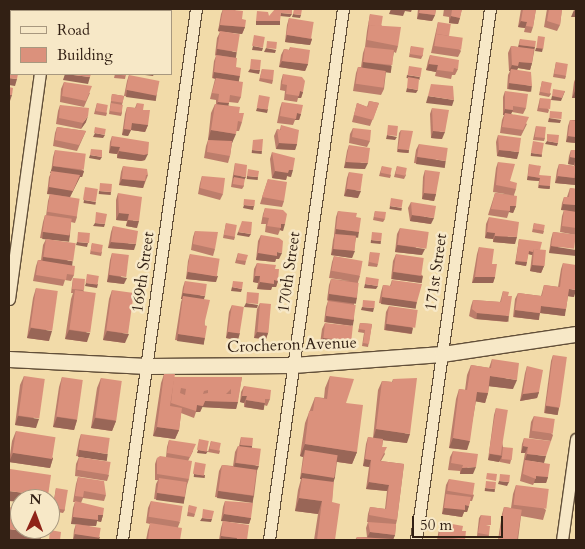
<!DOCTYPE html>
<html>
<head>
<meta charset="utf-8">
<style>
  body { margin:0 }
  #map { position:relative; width:585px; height:549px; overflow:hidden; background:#f2dba9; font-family:Cardo,serif }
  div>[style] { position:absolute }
  .roads { filter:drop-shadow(1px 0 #624f39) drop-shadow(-1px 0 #624f39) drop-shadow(0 1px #624f39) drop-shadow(0 -1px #624f39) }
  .street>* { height:11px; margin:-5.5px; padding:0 5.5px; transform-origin:5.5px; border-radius:5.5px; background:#f7e8c7 }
  .secondary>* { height:15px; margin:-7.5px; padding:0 7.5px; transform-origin:7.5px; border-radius:7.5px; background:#f7e8c7 }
  .wall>* { inset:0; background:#bc7d6b; transform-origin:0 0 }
  .shaded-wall>* { inset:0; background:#996657; transform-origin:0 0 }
  .building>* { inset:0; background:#db917c; transform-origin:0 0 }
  span { translate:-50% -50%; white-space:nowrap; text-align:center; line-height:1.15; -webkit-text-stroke:5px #f7e8c7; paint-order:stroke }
  .street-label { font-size:16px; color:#322014 }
  .frame { position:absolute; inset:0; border:10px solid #322014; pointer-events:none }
  .legend { position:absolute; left:10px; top:10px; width:162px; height:65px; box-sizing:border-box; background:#f7e8c7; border:1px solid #a8987f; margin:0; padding:6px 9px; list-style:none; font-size:15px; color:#322014 }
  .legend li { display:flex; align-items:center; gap:10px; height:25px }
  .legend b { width:25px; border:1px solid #a8987f }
  .north { position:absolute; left:10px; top:489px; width:50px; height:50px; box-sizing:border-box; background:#f7e8c7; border:1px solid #a8987f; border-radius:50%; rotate:2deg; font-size:14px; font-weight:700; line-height:20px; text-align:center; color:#322014 }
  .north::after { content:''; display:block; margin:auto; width:18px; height:22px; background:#8f2418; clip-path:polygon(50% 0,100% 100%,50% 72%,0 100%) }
  .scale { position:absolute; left:412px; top:516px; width:91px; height:22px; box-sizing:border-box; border:2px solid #322014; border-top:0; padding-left:6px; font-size:15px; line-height:18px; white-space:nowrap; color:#322014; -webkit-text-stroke:4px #f7e8c7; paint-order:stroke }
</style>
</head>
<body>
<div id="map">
  <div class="roads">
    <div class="street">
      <i style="left:49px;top:11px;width:2px;rotate:-90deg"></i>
      <i style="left:9px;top:299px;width:227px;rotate:-82.2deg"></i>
      <i style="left:122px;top:540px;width:536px;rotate:-82.07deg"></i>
      <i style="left:269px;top:540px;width:536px;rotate:-82.07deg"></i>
      <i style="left:416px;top:540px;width:536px;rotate:-82.07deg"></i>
      <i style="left:562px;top:540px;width:102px;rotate:-82.1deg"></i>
    </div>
    <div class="secondary">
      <i style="left:9px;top:359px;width:138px;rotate:2.9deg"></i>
      <i style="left:147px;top:366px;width:146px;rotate:-0.4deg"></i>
      <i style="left:293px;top:365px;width:149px;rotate:-4.2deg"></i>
      <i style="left:442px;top:354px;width:135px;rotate:-8.5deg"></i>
    </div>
  </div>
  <div class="wall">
    <i style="left:74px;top:9px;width:27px;height:2px"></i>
    <i style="clip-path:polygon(223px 9px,235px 10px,242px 19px,245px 27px,242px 34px,223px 32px,235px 57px,236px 67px,240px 76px,238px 81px,241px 97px,238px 103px,229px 102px,228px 105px,239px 113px,242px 122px,239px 131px,236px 131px,232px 143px,230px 156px,228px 163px,204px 158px,206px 146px,208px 140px,211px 113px,215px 104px,216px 104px,216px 100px,210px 99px,215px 79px,212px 78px,214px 61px,216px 56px,215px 55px,217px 38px,220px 32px,218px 31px,221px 14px)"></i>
    <i style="clip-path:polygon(418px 9px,436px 9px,435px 15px,432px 21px,417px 19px)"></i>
    <i style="clip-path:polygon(444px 9px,462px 9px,458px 24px,449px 23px,449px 17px,443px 16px)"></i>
    <i style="clip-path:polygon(521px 9px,536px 9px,533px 27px,531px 33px,524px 32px,525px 28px,518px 27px)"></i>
    <i style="clip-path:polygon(547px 9px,562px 9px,560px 25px,557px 31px,544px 27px)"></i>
    <i style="clip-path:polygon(370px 14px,382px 26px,398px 46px,396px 53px,394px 52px,390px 72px,386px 72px,384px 89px,381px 95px,353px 91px,356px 73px,358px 67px,361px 67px,363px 53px,365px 47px,367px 31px)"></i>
    <i style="clip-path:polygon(289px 18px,312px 39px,310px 45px,285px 42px,287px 25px)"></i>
    <i style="clip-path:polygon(438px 22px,449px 36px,461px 51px,458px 57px,431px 53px)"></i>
    <i style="clip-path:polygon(520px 39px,535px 47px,532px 63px,530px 70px,518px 68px,517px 70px,530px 92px,507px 89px,508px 75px,510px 71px,509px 71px,508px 53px,511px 46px,518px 47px)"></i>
    <i style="clip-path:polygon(411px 46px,423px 55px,421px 59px,409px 57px)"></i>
    <i style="clip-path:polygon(290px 47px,308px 64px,305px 71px,279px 67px,281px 55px,284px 49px,289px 50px)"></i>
    <i style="clip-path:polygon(430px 55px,458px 69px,455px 75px,452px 75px,451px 79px,435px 76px,436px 72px,426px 70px,428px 61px)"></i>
    <i style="clip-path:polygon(556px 62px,566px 76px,565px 79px,553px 77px)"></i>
    <i style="clip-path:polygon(262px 69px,273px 80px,272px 84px,259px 81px)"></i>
    <i style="clip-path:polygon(115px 74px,126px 74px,125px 79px,114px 78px)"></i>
    <i style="clip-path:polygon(283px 74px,303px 92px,301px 98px,298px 98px,297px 102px,284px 100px,285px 91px,280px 90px,281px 81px)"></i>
    <i style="clip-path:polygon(129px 75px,155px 100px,124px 96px,127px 81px)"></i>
    <i style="clip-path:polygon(576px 77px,576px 98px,572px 98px,574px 82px)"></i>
    <i style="clip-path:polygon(542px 81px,551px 94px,549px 97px,539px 95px)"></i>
    <i style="clip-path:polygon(64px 82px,90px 93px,84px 107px,60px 102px,61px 89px)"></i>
    <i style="clip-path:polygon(505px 91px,526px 108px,523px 114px,512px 112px,511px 114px,527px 124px,521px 136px,500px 133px,502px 120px,504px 115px,503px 115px,503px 97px)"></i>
    <i style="clip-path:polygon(112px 94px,124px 96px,122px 105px,122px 113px,121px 116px,109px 114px)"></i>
    <i style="clip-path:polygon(540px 98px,549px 110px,548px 113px,537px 111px)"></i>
    <i style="clip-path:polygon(369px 101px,379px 103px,370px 126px,352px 122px,357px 103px,367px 107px)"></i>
    <i style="clip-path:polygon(282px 102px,301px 114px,299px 120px,295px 120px,293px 125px,277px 123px,280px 108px)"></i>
    <i style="clip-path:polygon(97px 103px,107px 113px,106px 116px,94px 114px)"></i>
    <i style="clip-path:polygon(137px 103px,143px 110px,148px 125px,145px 132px,131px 130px,128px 136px,122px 135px,125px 114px,127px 107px,135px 108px)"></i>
    <i style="clip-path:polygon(60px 105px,86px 122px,81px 129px,56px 124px,58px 111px)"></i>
    <i style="clip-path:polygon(432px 108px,442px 139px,431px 138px,430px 114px)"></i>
    <i style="clip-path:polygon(576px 111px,576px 143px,566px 142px,568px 126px,570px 120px,575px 120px)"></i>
    <i style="clip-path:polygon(281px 125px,297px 144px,295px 150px,276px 149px,274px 136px,277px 129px,280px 130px)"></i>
    <i style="clip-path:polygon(536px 126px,545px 138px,544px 141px,533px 140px)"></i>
    <i style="clip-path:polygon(57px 127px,86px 131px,77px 151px,53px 146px,55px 133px)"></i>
    <i style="clip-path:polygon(353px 128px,370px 141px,367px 147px,349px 143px,350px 134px)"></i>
    <i style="clip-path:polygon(401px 130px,408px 153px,397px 152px,399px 133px)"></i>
    <i style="clip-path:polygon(498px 135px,517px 159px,497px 156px,496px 142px)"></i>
    <i style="clip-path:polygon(112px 136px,145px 160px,141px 161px,117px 158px,117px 154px,109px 153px,110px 142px)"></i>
    <i style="clip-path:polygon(419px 144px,444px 167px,414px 163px,416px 150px)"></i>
    <i style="clip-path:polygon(349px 145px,365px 169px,344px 168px,347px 151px)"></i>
    <i style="clip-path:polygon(55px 150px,84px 171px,82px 177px,80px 177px,70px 197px,77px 217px,75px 223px,71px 222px,70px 235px,68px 241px,40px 238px,43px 222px,45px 215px,46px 216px,48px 201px,50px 194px,47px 194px,49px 177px,51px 173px,53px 157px)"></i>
    <i style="clip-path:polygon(571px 150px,576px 150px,576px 185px,555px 183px,557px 170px,559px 164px,574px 166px,574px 165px,568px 164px,569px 156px)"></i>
    <i style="clip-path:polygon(272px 152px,291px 177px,287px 176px,286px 180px,272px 178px,270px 159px)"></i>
    <i style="clip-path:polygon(498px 162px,510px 181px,516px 189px,514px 195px,516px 206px,513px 213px,509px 212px,507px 218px,488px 215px,495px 193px,511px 195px,493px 192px,496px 168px)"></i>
    <i style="clip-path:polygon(235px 163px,244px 186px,242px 189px,231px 187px)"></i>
    <i style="clip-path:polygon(529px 164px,550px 186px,549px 189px,538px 188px,539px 181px,527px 180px)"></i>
    <i style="clip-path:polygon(123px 166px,148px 175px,143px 188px,119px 185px,121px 172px)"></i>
    <i style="clip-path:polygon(382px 166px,391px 175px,390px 178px,379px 176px)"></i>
    <i style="clip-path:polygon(397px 166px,406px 175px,404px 179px,394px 177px)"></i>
    <i style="clip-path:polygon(425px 170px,436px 194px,434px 201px,422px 199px,423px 177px)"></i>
    <i style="clip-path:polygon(349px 172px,358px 198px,344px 196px,347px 178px)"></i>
    <i style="clip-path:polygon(202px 176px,223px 194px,220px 200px,198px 194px,200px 183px)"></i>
    <i style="clip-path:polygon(268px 179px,284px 201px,282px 207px,260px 204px)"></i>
    <i style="clip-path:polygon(570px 188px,576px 189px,576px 235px,560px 232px,562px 216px,564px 210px,561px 210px,562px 203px,564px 197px,567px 197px)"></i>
    <i style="clip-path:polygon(118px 193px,137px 228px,126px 226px,127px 221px,116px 220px,116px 200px)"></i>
    <i style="clip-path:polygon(411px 202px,431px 224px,410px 221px,408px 208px)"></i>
    <i style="clip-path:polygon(265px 208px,283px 231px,280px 230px,278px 235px,265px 232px,266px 224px,261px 224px,263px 214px)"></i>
    <i style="clip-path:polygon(338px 211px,356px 217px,359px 232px,356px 238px,352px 258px,331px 255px,333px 240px,334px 236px,334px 235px,336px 217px)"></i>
    <i style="clip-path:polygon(375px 211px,385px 219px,383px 222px,373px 220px)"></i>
    <i style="clip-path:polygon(489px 217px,515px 244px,493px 242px,493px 239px,485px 238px,486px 224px)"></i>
    <i style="clip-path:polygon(226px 223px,235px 237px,234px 240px,223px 238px)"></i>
    <i style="clip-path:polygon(534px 223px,544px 231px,543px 234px,532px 232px)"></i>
    <i style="clip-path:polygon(113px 226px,134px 250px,108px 248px,111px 232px)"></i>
    <i style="clip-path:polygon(400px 228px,422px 255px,395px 252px,397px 234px)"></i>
    <i style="clip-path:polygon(195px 231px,215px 249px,213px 256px,191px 250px,193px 237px)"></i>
    <i style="clip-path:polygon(553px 232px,576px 235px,549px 253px,551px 239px)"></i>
    <i style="clip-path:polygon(261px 235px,279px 259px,276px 259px,275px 262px,256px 260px,258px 241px)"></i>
    <i style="clip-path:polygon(46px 239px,72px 265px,74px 275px,71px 281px,65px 280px,63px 286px,33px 281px,36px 266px,38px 260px,41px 260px,43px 245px)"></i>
    <i style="clip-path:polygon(519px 239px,540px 250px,544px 266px,541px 273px,530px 271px,532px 255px,528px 254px,526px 266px,515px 264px)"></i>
    <i style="clip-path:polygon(92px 243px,102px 252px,101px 256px,90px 254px)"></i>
    <i style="clip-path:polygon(479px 247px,492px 264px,495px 277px,493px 283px,472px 283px,477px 254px)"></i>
    <i style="clip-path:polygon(370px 252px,378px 264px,377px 267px,368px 266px)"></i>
    <i style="clip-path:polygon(112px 253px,124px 284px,107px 282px,110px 260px)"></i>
    <i style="clip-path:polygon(238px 253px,246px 261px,245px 265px,235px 263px)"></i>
    <i style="clip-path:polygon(190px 254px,216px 282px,186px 279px,188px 261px)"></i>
    <i style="clip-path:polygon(396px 254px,423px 276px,421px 283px,391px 279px,393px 261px)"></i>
    <i style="clip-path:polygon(334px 256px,360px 276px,358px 282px,357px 298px,354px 304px,354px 320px,351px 326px,324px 322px,326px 307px,328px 301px,327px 300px,329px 285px,331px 279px,350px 281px,329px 278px,332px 262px)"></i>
    <i style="clip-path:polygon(257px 263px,275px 269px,278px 281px,276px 287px,272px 287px,271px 290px,257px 289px,258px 283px,253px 282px,254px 269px)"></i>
    <i style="clip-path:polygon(563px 263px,574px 297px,568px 296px,566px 309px,564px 316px,540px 313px,538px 320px,513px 317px,515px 299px,518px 293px,541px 296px,544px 285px,558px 287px,561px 269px)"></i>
    <i style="clip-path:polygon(73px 278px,84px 291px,87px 342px,65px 339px,71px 299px,73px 293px,71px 293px)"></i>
    <i style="clip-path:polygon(392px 280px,417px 302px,415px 308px,379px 303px,381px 292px,383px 285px,390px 286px)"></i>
    <i style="clip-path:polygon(185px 281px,204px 299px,205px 338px,203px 344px,175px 340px,181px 302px,182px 299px,181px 299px,183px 287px)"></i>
    <i style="clip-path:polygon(36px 288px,49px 341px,27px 338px,33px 298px)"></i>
    <i style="clip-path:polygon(112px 290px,125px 343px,103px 340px,109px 299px)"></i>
    <i style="clip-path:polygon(503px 291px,507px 322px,475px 319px,469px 316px,471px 306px,473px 300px,500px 302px)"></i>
    <i style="clip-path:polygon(260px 303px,268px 333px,266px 339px,254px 338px,257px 309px)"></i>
    <i style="clip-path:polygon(232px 305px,238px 340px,226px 338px,229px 312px)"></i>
    <i style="clip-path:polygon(389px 306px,413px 328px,411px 334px,384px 330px,386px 312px)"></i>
    <i style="clip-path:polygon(325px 323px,351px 342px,348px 348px,320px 344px,322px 329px)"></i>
    <i style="clip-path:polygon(360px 323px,372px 324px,368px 347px,362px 346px,364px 333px,358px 332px)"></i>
    <i style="clip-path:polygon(553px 355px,559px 408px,557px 415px,544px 413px,551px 361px)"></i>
    <i style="clip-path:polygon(492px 359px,513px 389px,489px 386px,488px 393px,485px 403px,476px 401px,467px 450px,449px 448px,456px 399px,459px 389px,465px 390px,467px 375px,471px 365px,489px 368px)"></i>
    <i style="clip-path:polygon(527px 366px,539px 392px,537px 398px,520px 401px,525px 373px)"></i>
    <i style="clip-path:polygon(164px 374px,174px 377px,242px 377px,236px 409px,202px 407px,200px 412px,196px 412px,194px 418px,181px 413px,179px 430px,175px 439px,153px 436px,161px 383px)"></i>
    <i style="clip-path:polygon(24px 376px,36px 428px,15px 425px,20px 385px)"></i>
    <i style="clip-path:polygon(330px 376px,346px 403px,357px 452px,352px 464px,337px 462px,335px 477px,333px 482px,332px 502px,335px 540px,314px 540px,318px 514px,295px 511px,298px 490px,301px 479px,300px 479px,303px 457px,300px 456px,305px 423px,315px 397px,324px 398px,325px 388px)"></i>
    <i style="clip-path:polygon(62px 377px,77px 420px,74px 430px,53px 427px,59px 387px)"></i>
    <i style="clip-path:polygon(101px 378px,116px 421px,112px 431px,91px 428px,97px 388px)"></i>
    <i style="clip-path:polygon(393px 379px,407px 443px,383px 440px,382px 447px,385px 454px,381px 461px,404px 464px,397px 520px,396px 524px,395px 535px,393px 539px,394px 540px,355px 540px,357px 537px,367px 537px,366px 528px,368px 522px,367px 522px,368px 514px,370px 507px,385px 509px,387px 491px,366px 489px,369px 467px,363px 466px,366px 444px,368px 437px,373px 438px,378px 390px,382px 381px,392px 382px)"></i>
    <i style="clip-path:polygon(244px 386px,270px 399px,267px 406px,264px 405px,263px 410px,244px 407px,244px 403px,240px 402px,241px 392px)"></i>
    <i style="clip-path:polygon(496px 408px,503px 447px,511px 460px,510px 464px,500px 462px,500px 461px,499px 462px,488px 460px,494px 415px)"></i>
    <i style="clip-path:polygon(534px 416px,553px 435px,551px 441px,529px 438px,531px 422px)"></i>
    <i style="clip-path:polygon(16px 431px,53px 458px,50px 468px,9px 462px,12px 441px)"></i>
    <i style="clip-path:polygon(81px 434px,105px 460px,76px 456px,79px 440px)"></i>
    <i style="clip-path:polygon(241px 437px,252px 446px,252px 448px,257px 472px,254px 496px,251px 502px,215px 497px,219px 471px,222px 465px,233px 466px,235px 452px,238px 446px,239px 446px)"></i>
    <i style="clip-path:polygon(524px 438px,544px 463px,530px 461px,548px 477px,546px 483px,534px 483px,533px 485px,520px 481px,525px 453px,521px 453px,522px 444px)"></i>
    <i style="clip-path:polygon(169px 440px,193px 451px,188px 461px,189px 479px,187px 485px,185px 497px,183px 503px,154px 499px,156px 484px,158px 480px,155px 480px,155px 464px,157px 458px,166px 457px,167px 447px)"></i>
    <i style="clip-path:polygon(211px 441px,220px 451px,219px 454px,208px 452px)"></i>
    <i style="clip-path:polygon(453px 451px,473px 474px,460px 474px,460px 471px,448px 470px,450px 457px)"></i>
    <i style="clip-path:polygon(79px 457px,109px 475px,107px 481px,75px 476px,76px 464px)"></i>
    <i style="clip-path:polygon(78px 477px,106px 495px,104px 501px,83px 498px,81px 503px,103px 515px,101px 522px,97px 521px,96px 526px,89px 526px,99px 540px,73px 540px,74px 530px,76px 524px,71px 524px,73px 508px,75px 502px,73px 502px,76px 484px)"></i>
    <i style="clip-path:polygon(449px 479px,474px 495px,472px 501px,470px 501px,467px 512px,464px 512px,462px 517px,442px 514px,446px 485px)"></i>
    <i style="clip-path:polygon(516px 485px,546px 510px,543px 520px,521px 516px,518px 540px,498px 540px,502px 514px,504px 507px,511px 508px,513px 494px)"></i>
    <i style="clip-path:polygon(56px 488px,65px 510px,63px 513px,52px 511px)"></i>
    <i style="clip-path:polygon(151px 501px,180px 522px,178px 527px,180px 540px,146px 540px,148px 530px,150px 524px,146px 523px,148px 508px)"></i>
    <i style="clip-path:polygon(225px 501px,251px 518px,249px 524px,221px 521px,223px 507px)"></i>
    <i style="clip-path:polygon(189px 505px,195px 514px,194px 517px,187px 516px)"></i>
    <i style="clip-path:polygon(481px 515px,489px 535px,488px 538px,477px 536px,479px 518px)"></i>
    <i style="clip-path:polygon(223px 521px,247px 540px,213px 540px,219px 540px,221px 528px)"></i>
    <i style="clip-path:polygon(441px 522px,462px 531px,464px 540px,437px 540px,439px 529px)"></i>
  </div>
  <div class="shaded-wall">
    <i style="clip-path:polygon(139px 9px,145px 9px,144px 11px,138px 11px)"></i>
    <i style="clip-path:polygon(391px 9px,412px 9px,411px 12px,405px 11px,403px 16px,389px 14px)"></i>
    <i style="clip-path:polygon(574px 10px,576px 11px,576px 17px,571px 17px)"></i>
    <i style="clip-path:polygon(281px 13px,292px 14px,290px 17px,280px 16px)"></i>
    <i style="clip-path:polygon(419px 13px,435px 15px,432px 21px,417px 19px)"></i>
    <i style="clip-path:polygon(9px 14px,11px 15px,11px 21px,9px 21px)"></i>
    <i style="clip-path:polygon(293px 14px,301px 15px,300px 18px,292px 17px)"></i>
    <i style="clip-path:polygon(451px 16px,460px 18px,458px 24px,449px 23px)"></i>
    <i style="left:256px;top:21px;width:24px;height:4px"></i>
    <i style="clip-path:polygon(521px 21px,527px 22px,525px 28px,518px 27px)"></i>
    <i style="clip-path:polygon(220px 25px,245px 27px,242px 34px,218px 31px)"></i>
    <i style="clip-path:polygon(287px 35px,312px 39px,310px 45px,285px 42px)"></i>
    <i style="clip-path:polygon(9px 36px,11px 36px,11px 43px,9px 42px)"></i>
    <i style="clip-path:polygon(519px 45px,535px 47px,533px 51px,518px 48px)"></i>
    <i style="clip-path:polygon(253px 46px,263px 48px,262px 51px,252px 50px)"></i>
    <i style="clip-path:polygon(266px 48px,276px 50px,275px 53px,264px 52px)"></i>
    <i style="clip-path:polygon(536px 48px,543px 48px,542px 52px,535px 51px)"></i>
    <i style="left:217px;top:49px;width:20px;height:6px;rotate:9deg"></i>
    <i style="clip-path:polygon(9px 57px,11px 57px,11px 64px,9px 63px)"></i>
    <i style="clip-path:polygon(282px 61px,308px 64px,305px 71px,279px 67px)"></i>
    <i style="left:363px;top:62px;width:29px;height:7px;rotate:8deg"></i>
    <i style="clip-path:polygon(519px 62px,532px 63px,530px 70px,518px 68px,516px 72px,511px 69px,510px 71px,509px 71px,512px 65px)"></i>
    <i style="clip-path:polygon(429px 64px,438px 65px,436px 72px,426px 70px)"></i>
    <i style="clip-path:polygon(250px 69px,260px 70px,259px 74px,248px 72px)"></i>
    <i style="left:214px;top:72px;width:26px;height:6px;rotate:9deg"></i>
    <i style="clip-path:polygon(65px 74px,90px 77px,88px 84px,63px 80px)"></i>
    <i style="clip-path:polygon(137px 74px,154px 74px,153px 76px)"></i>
    <i style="left:407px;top:75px;width:13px;height:3px;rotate:9deg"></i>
    <i style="clip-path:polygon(9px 78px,17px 79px,15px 86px,9px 85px)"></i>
    <i style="left:509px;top:83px;width:23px;height:6px;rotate:7deg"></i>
    <i style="clip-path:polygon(407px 88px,418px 90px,416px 93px,406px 92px)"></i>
    <i style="left:127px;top:90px;width:30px;height:7px;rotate:8deg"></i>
    <i style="clip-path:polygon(300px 91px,303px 92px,301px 98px,298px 98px)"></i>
    <i style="clip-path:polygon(565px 91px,561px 101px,551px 100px,552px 96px)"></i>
    <i style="clip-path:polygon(575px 91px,576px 91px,576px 98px,572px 98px)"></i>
    <i style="clip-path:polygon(9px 95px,12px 95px,10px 101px,9px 101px)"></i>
    <i style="clip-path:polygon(428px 96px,454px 100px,452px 106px,426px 103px)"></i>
    <i style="clip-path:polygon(218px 102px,229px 103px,227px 110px,215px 108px)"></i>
    <i style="clip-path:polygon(257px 108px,268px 109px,267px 113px,256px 111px)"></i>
    <i style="clip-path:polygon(505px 109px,513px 110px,510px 116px,505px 113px,504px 115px,503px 115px)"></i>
    <i style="clip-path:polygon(297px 113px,301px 114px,299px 120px,295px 120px)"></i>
    <i style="clip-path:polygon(88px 116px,86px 122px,81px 129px,83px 123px)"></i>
    <i style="clip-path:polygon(549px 118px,561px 120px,560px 123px,548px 122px)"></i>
    <i style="clip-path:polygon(132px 123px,148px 125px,145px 132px,131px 130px,128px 136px,122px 135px,124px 129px)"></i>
    <i style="clip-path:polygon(211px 130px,236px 134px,232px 143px,208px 140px)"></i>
    <i style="clip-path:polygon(433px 131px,445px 132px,442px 139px,431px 138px)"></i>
    <i style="clip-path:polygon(95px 133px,105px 135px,103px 138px,93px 137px)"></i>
    <i style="clip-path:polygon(387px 135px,397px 137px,395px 140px,386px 139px)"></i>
    <i style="clip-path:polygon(568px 136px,576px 137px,576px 143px,566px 142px)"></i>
    <i style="clip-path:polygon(547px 141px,558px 143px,557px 146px,545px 144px)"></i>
    <i style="clip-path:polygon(279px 143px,297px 144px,295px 150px,276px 149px)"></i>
    <i style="clip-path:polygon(111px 146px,120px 147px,117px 154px,109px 153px)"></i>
    <i style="left:398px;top:149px;width:11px;height:3px;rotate:5deg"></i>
    <i style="left:252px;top:150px;width:10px;height:3px;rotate:6deg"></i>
    <i style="clip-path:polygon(499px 150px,519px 152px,517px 159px,497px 156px)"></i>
    <i style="clip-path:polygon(119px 151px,148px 154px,145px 160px,141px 161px,117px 158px)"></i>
    <i style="left:531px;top:153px;width:11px;height:3px;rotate:5deg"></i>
    <i style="clip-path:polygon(90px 155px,102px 157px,100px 160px,89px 158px)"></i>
    <i style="left:417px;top:157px;width:29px;height:7px;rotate:8deg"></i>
    <i style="clip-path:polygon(570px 157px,576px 158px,574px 165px,568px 164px)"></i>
    <i style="clip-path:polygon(346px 162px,368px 163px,365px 169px,344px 168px)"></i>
    <i style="clip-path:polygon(53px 166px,84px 171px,82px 177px,80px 177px,70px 197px,47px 194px,49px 187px,80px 177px,50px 173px)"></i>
    <i style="clip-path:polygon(289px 170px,293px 170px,291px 177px,287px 176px,286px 180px,272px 178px,275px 171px)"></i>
    <i style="clip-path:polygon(234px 175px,246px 177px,244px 180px,233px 178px)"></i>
    <i style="left:247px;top:176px;width:11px;height:3px;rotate:5deg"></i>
    <i style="clip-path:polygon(528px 176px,540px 178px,539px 181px,527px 180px)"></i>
    <i style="clip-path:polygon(558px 176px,576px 178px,576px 185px,555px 183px)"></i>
    <i style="clip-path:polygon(122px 179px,145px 181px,143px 188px,119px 185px)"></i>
    <i style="left:539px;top:185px;width:11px;height:3px;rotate:5deg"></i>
    <i style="clip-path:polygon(347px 189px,361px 191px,358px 198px,344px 196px)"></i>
    <i style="left:99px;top:191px;width:12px;height:3px;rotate:5deg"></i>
    <i style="clip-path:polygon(424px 193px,436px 194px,434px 201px,422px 199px)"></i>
    <i style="left:84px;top:200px;width:12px;height:3px;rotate:9deg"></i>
    <i style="clip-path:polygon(563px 204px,576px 205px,576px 212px,561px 210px)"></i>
    <i style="clip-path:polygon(244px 205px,254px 206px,253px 210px,243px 208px)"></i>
    <i style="left:390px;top:206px;width:12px;height:3px;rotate:9deg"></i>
    <i style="clip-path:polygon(510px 206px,516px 206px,513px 213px,509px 212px)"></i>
    <i style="clip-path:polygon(119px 213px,129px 214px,127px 221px,116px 220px)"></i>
    <i style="clip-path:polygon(412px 215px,434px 218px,431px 224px,410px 221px)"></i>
    <i style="clip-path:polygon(128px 220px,139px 221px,137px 228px,126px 226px)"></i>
    <i style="clip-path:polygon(95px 223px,105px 224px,104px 227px,93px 226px)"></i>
    <i style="clip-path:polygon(281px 224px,285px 224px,283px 231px,280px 230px)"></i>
    <i style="left:336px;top:229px;width:23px;height:6px;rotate:7deg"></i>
    <i style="left:43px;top:232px;width:27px;height:7px;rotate:6deg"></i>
    <i style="clip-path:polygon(238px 232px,251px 234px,249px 237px,237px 235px)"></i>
    <i style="clip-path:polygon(487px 232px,495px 233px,493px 239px,485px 238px)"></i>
    <i style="clip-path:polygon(495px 236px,517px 237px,515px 244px,493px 242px)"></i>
    <i style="left:371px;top:240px;width:10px;height:3px;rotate:6deg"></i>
    <i style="clip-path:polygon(77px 242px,88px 243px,87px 247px,76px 245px)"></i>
    <i style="clip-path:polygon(111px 242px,136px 244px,134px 250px,108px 248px)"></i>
    <i style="clip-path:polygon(397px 245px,425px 249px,422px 255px,395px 252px)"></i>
    <i style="clip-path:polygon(551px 246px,576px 250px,576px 256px,549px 253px)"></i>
    <i style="clip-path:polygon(333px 249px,355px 251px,352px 258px,331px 255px)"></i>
    <i style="left:529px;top:251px;width:4px;height:3px;rotate:14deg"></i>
    <i style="clip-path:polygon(277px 252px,282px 253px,279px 259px,276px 259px,275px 262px,256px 260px,258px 253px)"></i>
    <i style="left:43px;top:257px;width:30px;height:7px;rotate:8deg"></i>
    <i style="clip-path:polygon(516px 261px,527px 262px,526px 266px,515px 264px)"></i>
    <i style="clip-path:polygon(532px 265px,544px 266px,541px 273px,530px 271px)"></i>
    <i style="clip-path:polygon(188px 272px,218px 276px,216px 282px,186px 279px)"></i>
    <i style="left:393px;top:272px;width:30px;height:7px;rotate:8deg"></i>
    <i style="clip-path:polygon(109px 275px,127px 278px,124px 284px,107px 282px)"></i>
    <i style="clip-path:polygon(255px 276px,260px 276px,258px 283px,253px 282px)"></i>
    <i style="clip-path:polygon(475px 277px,495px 277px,493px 283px,472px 283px)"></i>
    <i style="clip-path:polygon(274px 280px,278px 281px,276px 287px,272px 287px,271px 290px,257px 289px,260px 282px)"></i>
    <i style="clip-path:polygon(86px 283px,98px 284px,97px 288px,85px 286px)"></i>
    <i style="clip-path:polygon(365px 284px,378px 286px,376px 289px,364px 288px)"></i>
    <i style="clip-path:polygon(232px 287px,242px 289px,241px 292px,231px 291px)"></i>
    <i style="clip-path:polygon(569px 289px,576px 290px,574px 297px,567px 296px)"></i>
    <i style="clip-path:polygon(183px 293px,205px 296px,203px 302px,183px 296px,182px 299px,181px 299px)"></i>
    <i style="left:329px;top:294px;width:28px;height:6px;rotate:8deg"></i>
    <i style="left:382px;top:297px;width:35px;height:7px;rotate:8deg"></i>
    <i style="clip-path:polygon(246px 303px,258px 305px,257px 308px,244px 307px)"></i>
    <i style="left:541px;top:306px;width:25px;height:7px;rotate:7deg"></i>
    <i style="clip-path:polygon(362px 307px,374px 308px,373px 312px,361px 310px)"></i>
    <i style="left:515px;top:310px;width:25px;height:7px;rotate:7deg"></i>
    <i style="left:477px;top:313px;width:32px;height:6px;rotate:5deg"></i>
    <i style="left:326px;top:316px;width:28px;height:6px;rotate:8deg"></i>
    <i style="left:386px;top:324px;width:27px;height:6px;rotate:8deg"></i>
    <i style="clip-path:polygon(31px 328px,52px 331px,49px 341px,27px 338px)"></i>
    <i style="clip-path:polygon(69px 330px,90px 333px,87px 342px,65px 339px)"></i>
    <i style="clip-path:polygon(107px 331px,129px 334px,125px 343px,103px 340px)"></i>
    <i style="clip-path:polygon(228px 332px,240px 333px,238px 340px,226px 338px)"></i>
    <i style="clip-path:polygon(257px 332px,268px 333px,266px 339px,254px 338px)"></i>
    <i style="left:178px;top:334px;width:27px;height:7px;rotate:8deg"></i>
    <i style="left:323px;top:338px;width:28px;height:7px;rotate:8deg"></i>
    <i style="clip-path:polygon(490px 376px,517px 380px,513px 389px,487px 386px)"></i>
    <i style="clip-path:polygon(477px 392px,488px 393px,485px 403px,473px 401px)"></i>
    <i style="clip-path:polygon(539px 392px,537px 398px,520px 401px,523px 394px)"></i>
    <i style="clip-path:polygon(242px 396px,247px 396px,244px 403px,240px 402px)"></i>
    <i style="left:246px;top:400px;width:19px;height:7px;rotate:9deg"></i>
    <i style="clip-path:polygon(205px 401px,238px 402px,236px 409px,202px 407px)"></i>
    <i style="clip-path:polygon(197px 405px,203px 406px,200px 412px,196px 412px)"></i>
    <i style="left:546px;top:406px;width:13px;height:7px;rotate:9deg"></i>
    <i style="clip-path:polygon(18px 416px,39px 419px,36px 428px,15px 425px)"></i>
    <i style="clip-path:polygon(57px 417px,77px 420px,74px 430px,53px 427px)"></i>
    <i style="clip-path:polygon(95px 418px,116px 421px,112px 431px,91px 428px)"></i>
    <i style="clip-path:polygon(157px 427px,179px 430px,175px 439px,153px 436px)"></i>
    <i style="clip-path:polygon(376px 429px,410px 434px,407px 443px,373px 439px)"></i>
    <i style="clip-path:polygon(453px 438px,470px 441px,467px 450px,449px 448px)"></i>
    <i style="clip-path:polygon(305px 444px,357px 452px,352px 464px,304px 457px,305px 450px,303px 457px,300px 456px)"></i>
    <i style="left:240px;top:445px;width:12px;height:3px;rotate:5deg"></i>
    <i style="clip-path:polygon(523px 446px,528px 447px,525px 453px,521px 453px)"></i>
    <i style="left:79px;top:450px;width:29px;height:7px;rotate:8deg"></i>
    <i style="clip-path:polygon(198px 450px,208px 451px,206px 454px,197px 453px)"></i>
    <i style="clip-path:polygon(13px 453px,53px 458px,50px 468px,9px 462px)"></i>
    <i style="clip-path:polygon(490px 454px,502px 456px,499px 462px,488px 460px)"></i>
    <i style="clip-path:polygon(527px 454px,546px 456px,544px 463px,525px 460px)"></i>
    <i style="clip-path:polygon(365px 459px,371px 460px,369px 467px,363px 466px)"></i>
    <i style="clip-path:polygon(235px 463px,259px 466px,256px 473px,233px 470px)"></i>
    <i style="clip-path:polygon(476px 467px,473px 474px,460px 474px,462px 468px)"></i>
    <i style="clip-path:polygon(302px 473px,335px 477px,333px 484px,300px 479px)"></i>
    <i style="left:194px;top:474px;width:11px;height:3px;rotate:5deg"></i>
    <i style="clip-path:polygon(536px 476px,548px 477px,546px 483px,534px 483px)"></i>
    <i style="clip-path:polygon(499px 481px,509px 482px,507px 486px,498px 484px)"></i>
    <i style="clip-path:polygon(369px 482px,389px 485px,387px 491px,366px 489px)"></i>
    <i style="left:485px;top:488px;width:10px;height:3px;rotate:6deg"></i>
    <i style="clip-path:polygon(9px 491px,48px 496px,47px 499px,20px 499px,20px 502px,9px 501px)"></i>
    <i style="left:218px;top:491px;width:36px;height:7px;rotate:8deg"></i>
    <i style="left:157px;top:493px;width:28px;height:7px;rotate:8deg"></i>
    <i style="clip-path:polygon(299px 498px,322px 501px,318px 514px,295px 511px)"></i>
    <i style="clip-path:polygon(465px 505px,469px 506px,467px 512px,464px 512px,462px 517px,442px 514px,444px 508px)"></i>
    <i style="clip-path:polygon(224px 514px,251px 518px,249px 524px,221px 521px)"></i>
    <i style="clip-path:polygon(98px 515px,103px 515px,101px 522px,97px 521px,96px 526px,71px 524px,73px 517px)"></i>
    <i style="clip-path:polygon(202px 518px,212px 519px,211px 522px,200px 521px)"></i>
    <i style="clip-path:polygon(9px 529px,43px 534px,40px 540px,16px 540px,9px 539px)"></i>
    <i style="clip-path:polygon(370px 532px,395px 535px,393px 540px,367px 538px)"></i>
    <i style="clip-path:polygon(75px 534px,100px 537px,99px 540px,73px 540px)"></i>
    <i style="clip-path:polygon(221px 536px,237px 538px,236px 540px,220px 540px)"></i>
  </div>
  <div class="building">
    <i style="clip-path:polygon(9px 9px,27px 9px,27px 11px,11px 11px,11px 15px,9px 14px)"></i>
    <i style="clip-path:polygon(76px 9px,99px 9px,96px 11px,89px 11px)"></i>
    <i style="left:146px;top:9px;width:23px;height:2px"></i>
    <i style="clip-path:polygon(223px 9px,243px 11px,242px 19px,246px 20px,245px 27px,220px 25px)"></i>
    <i style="clip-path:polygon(275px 9px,292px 9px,292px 14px,281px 13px,280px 21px,256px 21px,257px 11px,268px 12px,269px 16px)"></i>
    <i style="clip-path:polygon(294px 9px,302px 9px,301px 15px,293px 14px)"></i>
    <i style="clip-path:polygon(420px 9px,436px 9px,435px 15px,419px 13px)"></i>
    <i style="clip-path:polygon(445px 9px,462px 9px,460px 18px,451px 16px,452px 10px)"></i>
    <i style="clip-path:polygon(523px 9px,536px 9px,533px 27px,526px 26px,527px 22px,521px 21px)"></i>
    <i style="clip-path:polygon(549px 9px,562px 9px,560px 25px,547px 21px)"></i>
    <i style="left:370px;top:14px;width:13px;height:11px;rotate:9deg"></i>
    <i style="left:289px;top:18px;width:25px;height:17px;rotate:9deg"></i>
    <i style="left:438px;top:22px;width:13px;height:12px;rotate:9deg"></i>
    <i style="left:9px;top:23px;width:2px;height:13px;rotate:27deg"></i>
    <i style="clip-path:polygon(369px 25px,401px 27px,398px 46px,367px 40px)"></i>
    <i style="left:220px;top:31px;width:20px;height:18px;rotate:9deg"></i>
    <i style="left:436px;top:34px;width:27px;height:12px;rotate:8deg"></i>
    <i style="left:254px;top:35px;width:11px;height:11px;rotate:10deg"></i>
    <i style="left:538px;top:36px;width:7px;height:12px;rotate:8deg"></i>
    <i style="left:520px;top:39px;width:16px;height:6px;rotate:7deg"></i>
    <i style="left:267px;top:41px;width:10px;height:7px;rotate:6deg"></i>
    <i style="left:9px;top:45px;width:2px;height:12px"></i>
    <i style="left:411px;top:46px;width:13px;height:8px;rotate:9deg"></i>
    <i style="clip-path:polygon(511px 46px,534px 49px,532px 63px,519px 62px,518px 66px,512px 65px)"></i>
    <i style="clip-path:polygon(290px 47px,310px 50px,308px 64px,282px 61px,284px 49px,290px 50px)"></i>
    <i style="left:365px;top:47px;width:29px;height:15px;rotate:6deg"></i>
    <i style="clip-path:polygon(216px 55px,237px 58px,236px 67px,241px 68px,240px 76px,214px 72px)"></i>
    <i style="clip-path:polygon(430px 55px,459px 60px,458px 69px,454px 68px,453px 72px,437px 70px,438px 65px,429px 64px)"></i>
    <i style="left:251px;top:59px;width:10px;height:10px;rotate:6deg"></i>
    <i style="left:556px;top:62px;width:12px;height:12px;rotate:9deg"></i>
    <i style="clip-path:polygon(9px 66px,11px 66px,11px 74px,18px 74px,17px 79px,9px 78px)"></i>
    <i style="left:409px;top:66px;width:13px;height:9px;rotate:9deg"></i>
    <i style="left:358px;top:67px;width:28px;height:17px;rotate:8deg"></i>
    <i style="clip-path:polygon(262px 69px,274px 70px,273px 80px,260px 78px)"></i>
    <i style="clip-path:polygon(511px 69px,531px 72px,532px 86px,509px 83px)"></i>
    <i style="clip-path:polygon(65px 74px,91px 74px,90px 77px)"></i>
    <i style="clip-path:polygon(115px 74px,126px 74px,126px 76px)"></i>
    <i style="clip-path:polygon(283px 74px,302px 77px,305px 81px,303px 92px,300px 91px,299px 96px,286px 94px,287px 85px,282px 84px)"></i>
    <i style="left:129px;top:75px;width:31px;height:15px;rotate:11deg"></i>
    <i style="clip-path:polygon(408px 77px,419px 79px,418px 90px,407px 88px)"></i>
    <i style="clip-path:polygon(216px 78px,243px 82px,241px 97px,230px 95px,229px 103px,218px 102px,219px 94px,212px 93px)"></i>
    <i style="clip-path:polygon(576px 79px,576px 91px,575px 91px)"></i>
    <i style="left:542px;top:81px;width:10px;height:11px;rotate:11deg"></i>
    <i style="clip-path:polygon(64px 82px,92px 86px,86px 101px,62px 96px)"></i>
    <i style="clip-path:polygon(431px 84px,453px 86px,454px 100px,428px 96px)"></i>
    <i style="clip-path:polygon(9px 87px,13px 88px,12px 95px,9px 95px)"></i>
    <i style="clip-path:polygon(553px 89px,565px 91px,562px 98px,552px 96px)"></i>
    <i style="clip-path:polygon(505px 91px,528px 94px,526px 108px,513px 106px,513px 110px,505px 109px)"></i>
    <i style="left:112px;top:94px;width:12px;height:7px;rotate:9deg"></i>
    <i style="left:259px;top:95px;width:11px;height:13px;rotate:10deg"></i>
    <i style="left:540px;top:98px;width:11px;height:10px;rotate:5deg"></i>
    <i style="clip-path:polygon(369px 101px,379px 103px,373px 120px,354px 115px,357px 103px,368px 107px)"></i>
    <i style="clip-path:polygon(282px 102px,303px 105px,301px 114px,297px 113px,296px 119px,280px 116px)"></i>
    <i style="left:97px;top:103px;width:11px;height:8px;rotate:10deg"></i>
    <i style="left:111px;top:103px;width:12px;height:8px;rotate:9deg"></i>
    <i style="clip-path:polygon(137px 103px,144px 104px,143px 110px,150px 110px,148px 125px,132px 123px,131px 130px,124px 129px,127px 107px,136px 108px)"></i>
    <i style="clip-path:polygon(215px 104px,240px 107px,239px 113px,244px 113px,242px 122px,238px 121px,236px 134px,211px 130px)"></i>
    <i style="clip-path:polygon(60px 105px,89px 108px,88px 116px,83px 123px,59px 118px)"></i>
    <i style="clip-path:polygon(432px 108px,449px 110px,445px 132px,433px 131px)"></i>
    <i style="left:550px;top:111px;width:12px;height:7px;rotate:5deg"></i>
    <i style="clip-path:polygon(505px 113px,529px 117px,523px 130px,502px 127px)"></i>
    <i style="clip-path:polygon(570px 120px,576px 121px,576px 137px,568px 136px)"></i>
    <i style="clip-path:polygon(281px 125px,299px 130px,297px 144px,279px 143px,277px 129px,281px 130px)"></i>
    <i style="left:388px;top:125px;width:10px;height:10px;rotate:6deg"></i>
    <i style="left:536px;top:126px;width:10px;height:11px;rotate:6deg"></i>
    <i style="clip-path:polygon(57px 127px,86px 131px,79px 145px,55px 140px)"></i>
    <i style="left:95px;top:127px;width:11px;height:6px;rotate:10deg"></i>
    <i style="clip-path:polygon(353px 128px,371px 130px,370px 141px,352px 137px)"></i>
    <i style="clip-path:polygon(401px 130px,413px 131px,409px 150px,398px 149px)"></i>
    <i style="clip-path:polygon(547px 134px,559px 135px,558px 143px,547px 141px)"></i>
    <i style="clip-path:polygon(498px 135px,521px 138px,519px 152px,499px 150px)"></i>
    <i style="clip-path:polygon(112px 136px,149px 142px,148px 154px,144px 155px,119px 151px,120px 147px,111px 146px)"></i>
    <i style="clip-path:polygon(263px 139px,262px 151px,252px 150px,253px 140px)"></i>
    <i style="clip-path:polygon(208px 140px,232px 141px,230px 156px,207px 152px)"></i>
    <i style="left:533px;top:141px;width:11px;height:12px;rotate:10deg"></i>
    <i style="left:419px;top:144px;width:29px;height:13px;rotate:8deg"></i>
    <i style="clip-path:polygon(349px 145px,370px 148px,368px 163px,346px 162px)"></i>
    <i style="clip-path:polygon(91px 149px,102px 150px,102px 157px,90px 155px)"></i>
    <i style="left:55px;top:150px;width:31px;height:16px;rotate:7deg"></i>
    <i style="clip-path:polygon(571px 150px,576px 150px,576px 163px,575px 163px,576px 158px,570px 157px)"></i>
    <i style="clip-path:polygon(272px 152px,295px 158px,293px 170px,289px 170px,288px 173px,275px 171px)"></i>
    <i style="clip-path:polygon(498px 162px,515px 164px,510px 181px,517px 183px,516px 189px,496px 185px)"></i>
    <i style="clip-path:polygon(235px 163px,247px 165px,246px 177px,234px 175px)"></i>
    <i style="clip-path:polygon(529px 164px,541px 166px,539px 175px,551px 176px,550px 186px,539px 185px,540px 178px,528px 176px)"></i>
    <i style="left:559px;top:164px;width:17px;height:12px;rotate:7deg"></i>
    <i style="clip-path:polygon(123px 166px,147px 169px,148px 175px,146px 175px,145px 181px,122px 179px)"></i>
    <i style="left:382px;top:166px;width:10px;height:7px;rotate:11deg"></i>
    <i style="left:397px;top:166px;width:10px;height:8px;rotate:11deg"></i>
    <i style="clip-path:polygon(248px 169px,259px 171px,258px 177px,247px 176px)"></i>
    <i style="clip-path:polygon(425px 170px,440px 172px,436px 194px,424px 193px)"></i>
    <i style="clip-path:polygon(51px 171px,80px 175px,73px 191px,49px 187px)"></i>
    <i style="left:349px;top:172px;width:14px;height:17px;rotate:8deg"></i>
    <i style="clip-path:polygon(202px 176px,225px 178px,223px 194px,200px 188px)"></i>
    <i style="left:234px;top:177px;width:11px;height:7px;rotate:10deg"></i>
    <i style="clip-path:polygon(268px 179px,287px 182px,284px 201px,262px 197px)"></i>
    <i style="left:100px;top:183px;width:12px;height:8px;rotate:5deg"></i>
    <i style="left:85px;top:187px;width:13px;height:13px;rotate:9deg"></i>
    <i style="clip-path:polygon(570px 188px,576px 189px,576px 205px,563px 204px,564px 197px,569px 197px)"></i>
    <i style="clip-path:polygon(118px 193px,142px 197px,139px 221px,128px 220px,129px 214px,119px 213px)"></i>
    <i style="clip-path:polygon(495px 193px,517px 196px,516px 206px,510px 206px,510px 211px,491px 209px)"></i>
    <i style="left:50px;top:194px;width:30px;height:18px;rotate:9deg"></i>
    <i style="left:391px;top:198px;width:12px;height:8px;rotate:9deg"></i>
    <i style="left:244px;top:199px;width:11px;height:6px;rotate:5deg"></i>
    <i style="clip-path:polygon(411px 202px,436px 206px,434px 218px,412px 215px)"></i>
    <i style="clip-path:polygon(265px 208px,283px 210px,287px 214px,285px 224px,281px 224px,281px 228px,267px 226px,269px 218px,263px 217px)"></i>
    <i style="clip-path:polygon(564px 210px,576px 212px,576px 228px,562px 226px)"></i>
    <i style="clip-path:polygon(338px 211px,357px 213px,356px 217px,361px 218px,359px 232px,336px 229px)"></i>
    <i style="clip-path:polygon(375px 211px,386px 212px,385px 219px,374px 217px)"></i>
    <i style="clip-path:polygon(96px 212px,107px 214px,105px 224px,95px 223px)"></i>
    <i style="left:45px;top:215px;width:27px;height:17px;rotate:8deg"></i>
    <i style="clip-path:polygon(489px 217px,519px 222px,517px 237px,495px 236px,495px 233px,487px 232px)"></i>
    <i style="clip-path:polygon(242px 221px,252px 222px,251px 234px,238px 232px)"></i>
    <i style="left:226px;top:223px;width:11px;height:12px;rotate:10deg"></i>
    <i style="left:534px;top:223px;width:11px;height:6px;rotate:10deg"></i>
    <i style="clip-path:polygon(113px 226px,138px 231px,136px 244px,111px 242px)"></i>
    <i style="left:400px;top:228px;width:29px;height:17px;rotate:8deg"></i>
    <i style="clip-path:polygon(195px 231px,218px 232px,215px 249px,193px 244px)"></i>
    <i style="left:78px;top:232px;width:12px;height:10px;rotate:5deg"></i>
    <i style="left:372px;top:232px;width:10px;height:8px;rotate:6deg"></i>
    <i style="left:553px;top:232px;width:23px;height:14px;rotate:7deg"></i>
    <i style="left:335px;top:234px;width:21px;height:15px;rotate:5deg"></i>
    <i style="clip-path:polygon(261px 235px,279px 238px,283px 241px,282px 253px,277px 252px,277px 256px,258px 253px)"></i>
    <i style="left:46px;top:239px;width:30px;height:18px;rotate:8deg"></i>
    <i style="clip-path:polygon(519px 239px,542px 242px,540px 250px,534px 249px,533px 252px,529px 251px,527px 262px,516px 261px)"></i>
    <i style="left:92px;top:243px;width:11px;height:8px;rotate:10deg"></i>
    <i style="clip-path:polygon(479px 247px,494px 249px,492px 264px,497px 264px,495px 277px,475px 277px)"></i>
    <i style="left:534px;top:249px;width:12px;height:16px;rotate:5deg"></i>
    <i style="clip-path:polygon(370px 252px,380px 253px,378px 264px,369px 262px)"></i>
    <i style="left:112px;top:253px;width:17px;height:22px;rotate:7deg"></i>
    <i style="clip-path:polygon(238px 253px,248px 255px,246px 261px,237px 260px)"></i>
    <i style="left:190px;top:254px;width:30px;height:18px;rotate:9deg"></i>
    <i style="left:396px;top:254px;width:28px;height:18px;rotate:8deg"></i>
    <i style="left:334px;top:256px;width:29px;height:15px;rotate:10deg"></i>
    <i style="clip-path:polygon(38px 260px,75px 266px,74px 275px,67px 274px,66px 280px,36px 275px)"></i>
    <i style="clip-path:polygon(257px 263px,276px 265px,275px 269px,279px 269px,278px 281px,274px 280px,274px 284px,260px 282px,260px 276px,255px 276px)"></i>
    <i style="clip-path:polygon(563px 263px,576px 265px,576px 290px,569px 289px,566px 309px,541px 306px,540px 313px,515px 310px,518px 293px,542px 296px,544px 285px,560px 287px)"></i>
    <i style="left:87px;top:274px;width:12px;height:9px;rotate:9deg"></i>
    <i style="left:366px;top:277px;width:13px;height:7px;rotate:9deg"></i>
    <i style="left:73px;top:278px;width:12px;height:11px;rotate:5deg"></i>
    <i style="left:331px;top:279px;width:28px;height:15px;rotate:8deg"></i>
    <i style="clip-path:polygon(392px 280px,422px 284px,417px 302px,382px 297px,383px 285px,391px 286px)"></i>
    <i style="left:185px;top:281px;width:22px;height:12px;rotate:8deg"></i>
    <i style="clip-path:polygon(233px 281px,243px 282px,242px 289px,232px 287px)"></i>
    <i style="left:36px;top:288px;width:22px;height:40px;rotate:8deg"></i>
    <i style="left:75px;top:290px;width:21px;height:40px;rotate:8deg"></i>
    <i style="left:112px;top:290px;width:22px;height:41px;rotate:8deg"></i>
    <i style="clip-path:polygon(503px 291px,509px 292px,508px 296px,512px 296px,509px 316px,477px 313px,472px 309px,473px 300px,501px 302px)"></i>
    <i style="left:247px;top:292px;width:12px;height:11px;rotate:5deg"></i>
    <i style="clip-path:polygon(183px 296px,210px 300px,204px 325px,207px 326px,205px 338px,178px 334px)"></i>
    <i style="left:363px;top:300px;width:12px;height:7px;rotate:5deg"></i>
    <i style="left:328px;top:301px;width:28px;height:15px;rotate:8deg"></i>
    <i style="left:260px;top:303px;width:11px;height:29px;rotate:5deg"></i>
    <i style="left:232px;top:305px;width:12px;height:27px;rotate:9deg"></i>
    <i style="left:389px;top:306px;width:29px;height:18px;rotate:8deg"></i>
    <i style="left:325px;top:323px;width:28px;height:15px;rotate:6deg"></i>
    <i style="clip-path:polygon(360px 323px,372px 324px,369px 344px,363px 343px,365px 330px,359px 329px)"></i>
    <i style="left:553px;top:355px;width:14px;height:51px;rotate:8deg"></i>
    <i style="clip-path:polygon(492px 359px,519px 363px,517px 380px,490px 376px,488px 393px,477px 392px,470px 441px,453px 438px,459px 389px,467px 390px,471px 365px,491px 368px)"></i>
    <i style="clip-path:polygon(527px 366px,543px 370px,539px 392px,523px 394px)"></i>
    <i style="clip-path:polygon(164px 374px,175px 374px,170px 406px,182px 408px,179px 430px,157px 427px)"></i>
    <i style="left:24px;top:376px;width:21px;height:40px;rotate:8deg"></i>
    <i style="clip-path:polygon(330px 376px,354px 379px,346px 403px,363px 405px,357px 452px,305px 444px,309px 411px,313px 411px,315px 397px,327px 399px)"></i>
    <i style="left:62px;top:377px;width:21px;height:40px;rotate:8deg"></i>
    <i style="clip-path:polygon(evenodd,174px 377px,242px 377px,238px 402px,205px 401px,203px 406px,197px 405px,196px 411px,171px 403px,174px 377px,181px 388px,186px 389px,185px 395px,180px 393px,181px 388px,174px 377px,231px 389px,231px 394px,226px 394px,231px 389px,174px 377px,208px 390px,208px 393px,203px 394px,204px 391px,208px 390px)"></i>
    <i style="left:101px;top:378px;width:21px;height:40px;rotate:8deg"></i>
    <i style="clip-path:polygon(417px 378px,410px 434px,376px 429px,382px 381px,393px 382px,393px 379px)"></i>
    <i style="clip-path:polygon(244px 386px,271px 390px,270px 399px,265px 399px,265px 403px,246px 400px,247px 396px,242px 396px)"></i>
    <i style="left:496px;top:408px;width:12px;height:46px;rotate:9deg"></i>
    <i style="left:534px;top:416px;width:21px;height:15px;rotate:8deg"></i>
    <i style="left:16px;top:431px;width:40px;height:22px;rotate:9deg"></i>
    <i style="left:81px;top:434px;width:29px;height:16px;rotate:8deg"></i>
    <i style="left:241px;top:437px;width:12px;height:8px;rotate:5deg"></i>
    <i style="clip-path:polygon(368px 437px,383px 439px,382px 447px,387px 447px,380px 461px,404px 464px,397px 520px,369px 515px,370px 507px,386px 509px,389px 485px,369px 482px,371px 460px,365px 459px)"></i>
    <i style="clip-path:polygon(524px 438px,551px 441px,546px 456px,527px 454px,528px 447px,523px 446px)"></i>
    <i style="left:199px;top:439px;width:10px;height:11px;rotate:11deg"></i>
    <i style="clip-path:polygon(169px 440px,196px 444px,190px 457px,167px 453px)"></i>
    <i style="left:211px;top:441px;width:10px;height:8px;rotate:11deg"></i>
    <i style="left:238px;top:446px;width:23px;height:17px;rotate:7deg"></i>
    <i style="left:503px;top:447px;width:10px;height:12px;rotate:6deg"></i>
    <i style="left:305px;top:450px;width:33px;height:23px;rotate:9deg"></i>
    <i style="clip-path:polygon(453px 451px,478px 454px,476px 467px,462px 468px,463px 465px,451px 463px)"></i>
    <i style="clip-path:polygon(160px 456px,192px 461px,189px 479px,157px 474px,157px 458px)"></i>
    <i style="left:79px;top:457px;width:32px;height:13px;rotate:9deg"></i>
    <i style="clip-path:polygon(525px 460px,550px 464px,548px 477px,536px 476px,536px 479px,523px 474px)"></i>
    <i style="left:195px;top:462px;width:11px;height:12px;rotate:10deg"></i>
    <i style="left:222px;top:465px;width:35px;height:26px;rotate:8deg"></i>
    <i style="clip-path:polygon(10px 469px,51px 475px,48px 496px,9px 491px,9px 480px)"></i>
    <i style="clip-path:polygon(487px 473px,497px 474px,496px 481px,486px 479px)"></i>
    <i style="left:500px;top:474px;width:10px;height:7px;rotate:6deg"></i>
    <i style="clip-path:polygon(78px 477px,104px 481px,106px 495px,84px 491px,83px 497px,75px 496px)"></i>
    <i style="left:159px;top:478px;width:28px;height:15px;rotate:8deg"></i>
    <i style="clip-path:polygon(302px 478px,334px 482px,332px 502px,340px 504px,335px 540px,317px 540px,322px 501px,299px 498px)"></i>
    <i style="left:449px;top:479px;width:26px;height:12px;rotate:9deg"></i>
    <i style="left:486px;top:481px;width:10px;height:7px;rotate:6deg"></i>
    <i style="left:516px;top:485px;width:33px;height:20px;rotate:7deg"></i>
    <i style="left:56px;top:488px;width:12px;height:20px;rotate:9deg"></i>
    <i style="clip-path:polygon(446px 494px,471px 497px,469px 506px,465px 505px,465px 510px,444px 508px)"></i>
    <i style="clip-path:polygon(75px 501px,104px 508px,103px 515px,98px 515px,98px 520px,73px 517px)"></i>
    <i style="left:151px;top:501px;width:32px;height:16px;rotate:9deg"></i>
    <i style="clip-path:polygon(225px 501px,253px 503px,251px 518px,224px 514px)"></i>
    <i style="clip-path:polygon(189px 505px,197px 507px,195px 514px,188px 512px)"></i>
    <i style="clip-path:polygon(9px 507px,20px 509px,20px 529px,43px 529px,43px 534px,9px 529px)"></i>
    <i style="left:504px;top:507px;width:18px;height:33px;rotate:9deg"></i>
    <i style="clip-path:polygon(203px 509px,214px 511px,212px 519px,202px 518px)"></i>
    <i style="clip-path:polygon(481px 515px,491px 516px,491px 525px,486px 525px,490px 526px,489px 535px,478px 533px)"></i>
    <i style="clip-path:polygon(223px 521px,249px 525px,247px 540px,237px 540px,237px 538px,221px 536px)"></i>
    <i style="clip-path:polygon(368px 522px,396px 524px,395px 535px,370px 532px)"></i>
    <i style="clip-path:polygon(441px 522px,463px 526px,462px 531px,466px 531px,465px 540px,439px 536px)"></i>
    <i style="clip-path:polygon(150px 523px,182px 528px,180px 540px,148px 540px)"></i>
    <i style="left:76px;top:524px;width:25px;height:10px;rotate:9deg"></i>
    <i style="clip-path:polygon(50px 530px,61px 532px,60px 540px,49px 540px)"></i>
    <i style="clip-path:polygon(357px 537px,394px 539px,394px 540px,356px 540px)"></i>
  </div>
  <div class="street-label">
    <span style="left:143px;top:272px;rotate:-82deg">169th Street</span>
    <span style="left:289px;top:272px;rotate:-82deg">170th Street</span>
    <span style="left:436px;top:272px;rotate:-82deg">171st Street</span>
    <span style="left:292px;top:345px;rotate:-2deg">Crocheron Avenue</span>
  </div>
  <div class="frame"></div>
  <ul class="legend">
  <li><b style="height:6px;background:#f7e8c7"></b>Road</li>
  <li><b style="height:14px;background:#db917c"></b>Building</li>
  </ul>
  <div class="north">N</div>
  <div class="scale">50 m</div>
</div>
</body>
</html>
